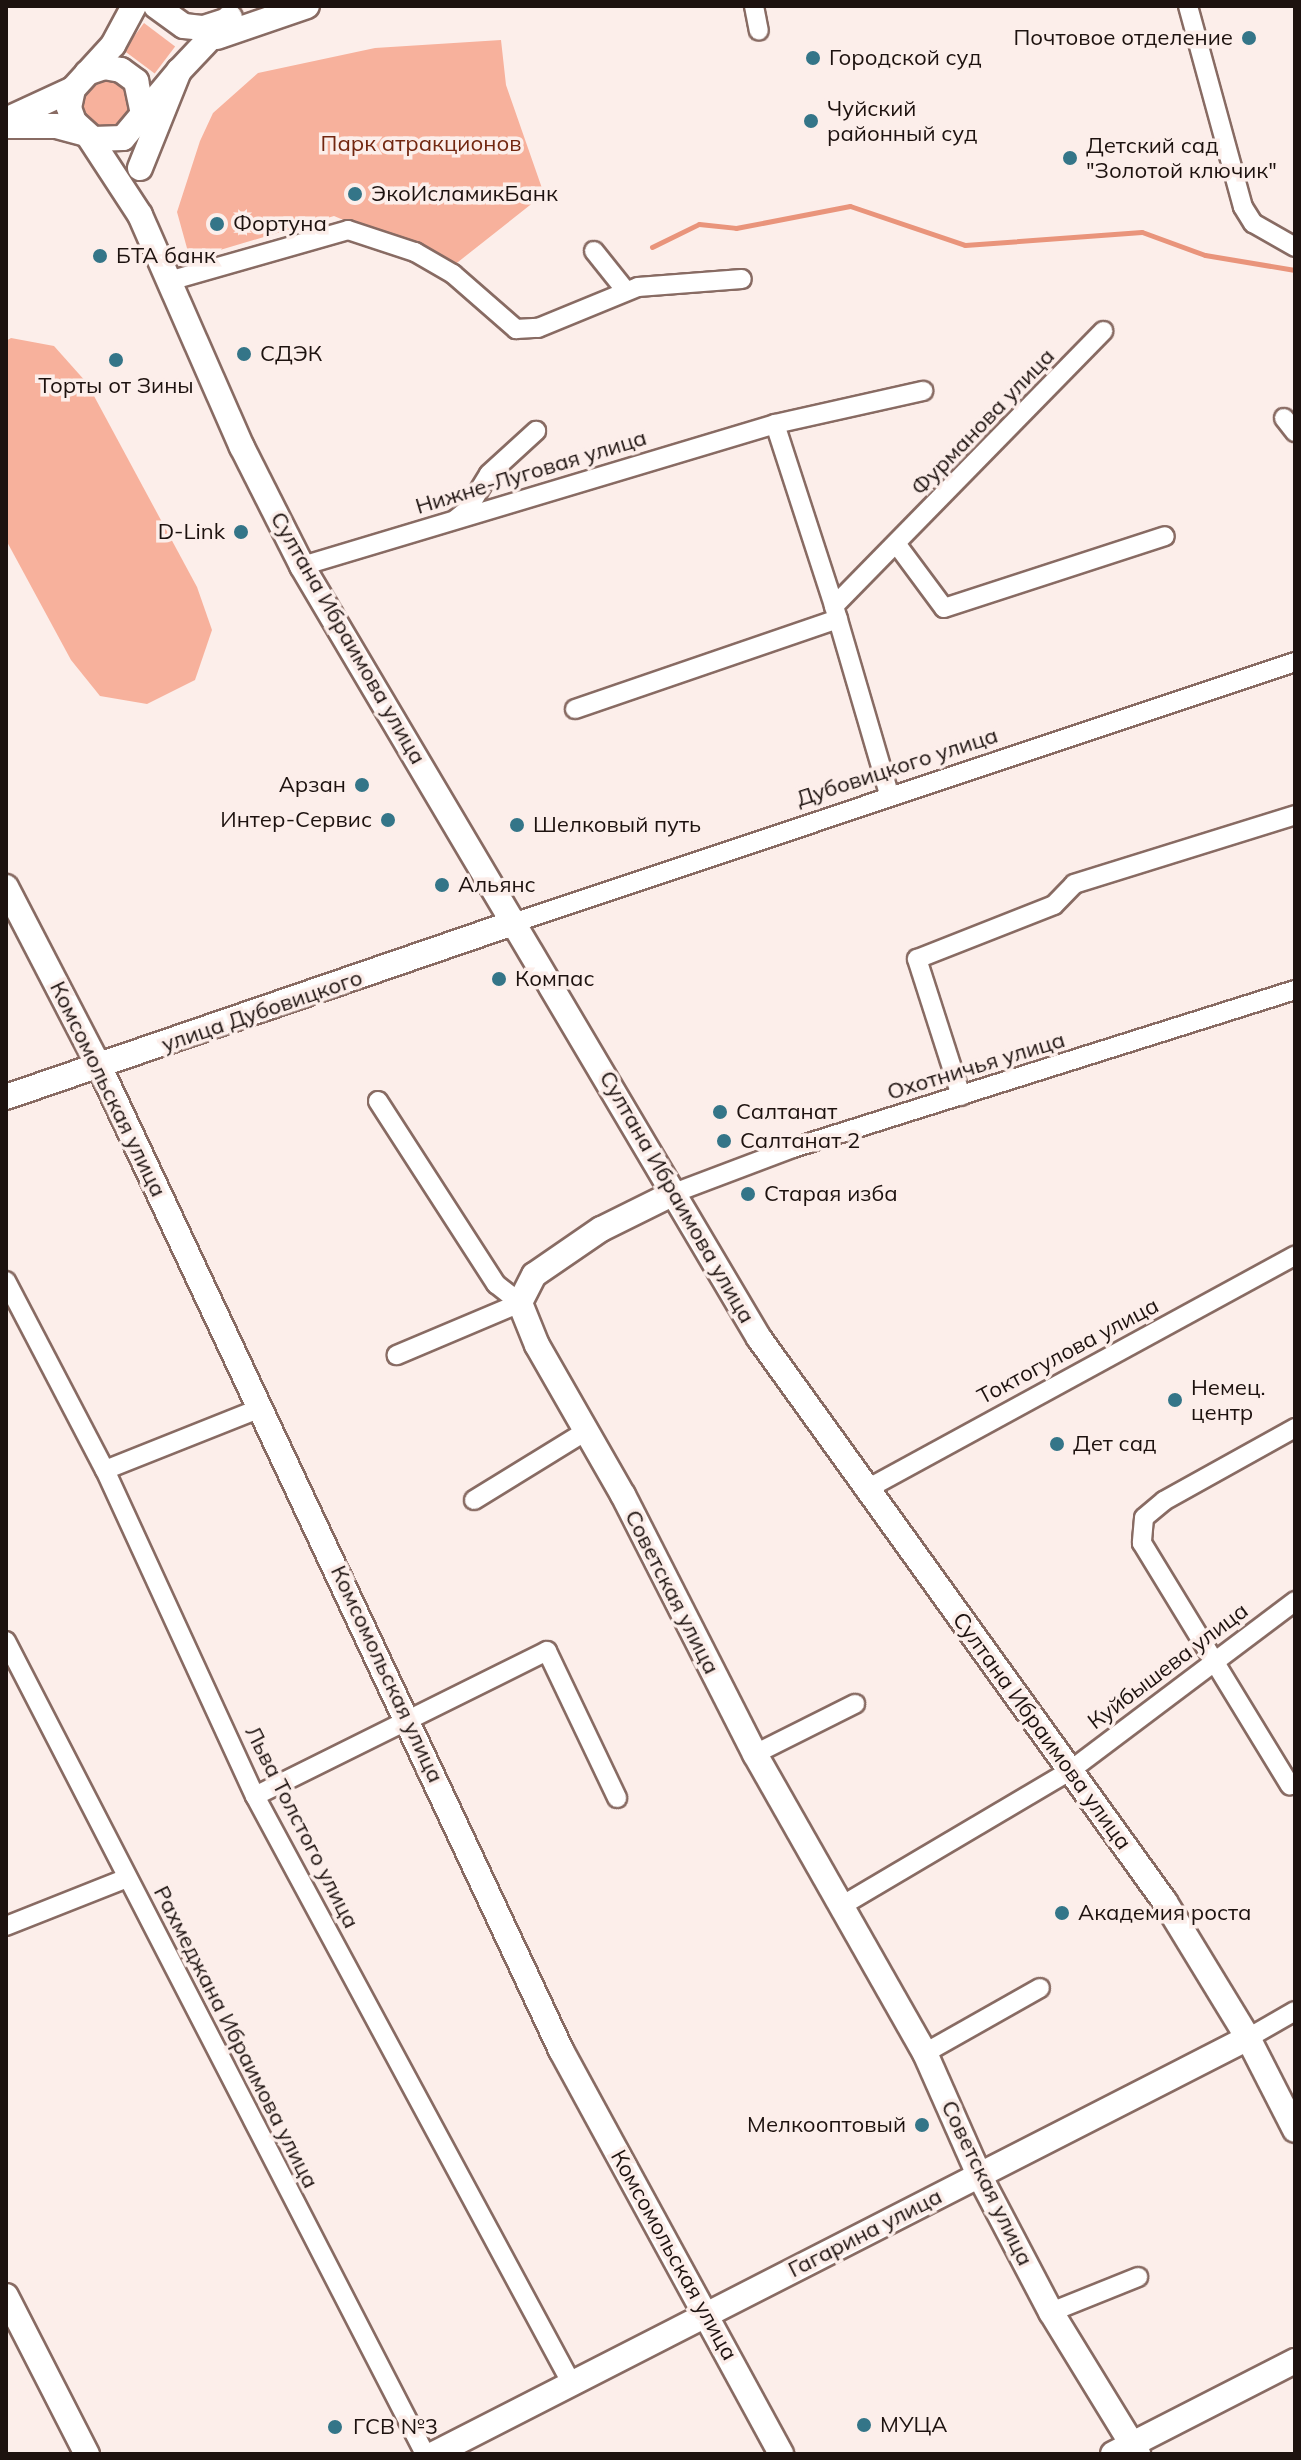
<!DOCTYPE html>
<html>
<head>
<meta charset="utf-8">
<style>
  body { margin:0 }
  #map { position:relative; width:1301px; height:2460px; overflow:hidden; background:#fceeea; font-family:Mulish,sans-serif }
  div>[style] { position:absolute }
  .green>* { inset:0; background:#f7b19c; transform-origin:0 0 }
  .round { border-radius:50% }
  .stream>* { height:5px; margin:-2.5px; padding:0 2.5px; transform-origin:2.5px; border-radius:2.5px; background:#e9947b }
  .roads { filter:drop-shadow(2px 0 #886b63) drop-shadow(-2px 0 #886b63) drop-shadow(0 2px #886b63) drop-shadow(0 -2px #886b63) }
  .street>* { height:18px; margin:-9px; padding:0 9px; transform-origin:9px; border-radius:9px; background:#fff }
  .secondary>* { height:24px; margin:-12px; padding:0 12px; transform-origin:12px; border-radius:12px; background:#fff }
  .dots>* { width:22px; height:22px; translate:-50% -50%; box-sizing:border-box; border:4px solid #fceeea; border-radius:50% }
  span { translate:-50% -50%; white-space:nowrap; text-align:center; line-height:1.15; -webkit-text-stroke:7px #fceeea; paint-order:stroke }
  .poi-label { font-size:22px; color:#1d120f }
  .right { translate:-100% -50%; text-align:right }
  .left { translate:0 -50%; text-align:left }
  .park-label { font-size:22px; color:#722710 }
  .street-label { font-size:22px; color:#1d120f }
  .frame { position:absolute; inset:0; border:8px solid #1d120f; pointer-events:none }
</style>
</head>
<body>
<div id="map">
  <div class="green">
    <i style="left:144px;top:23px;width:39px;height:34px;rotate:37deg"></i>
    <i style="clip-path:polygon(501px 40px,506px 85px,544px 194px,453px 266px,334px 216px,190px 259px,177px 212px,200px 141px,213px 113px,258px 73px,375px 48px)"></i>
    <i class="round" style="left:81px;top:80px;width:50px;height:50px"></i>
    <i style="clip-path:polygon(11px 338px,54px 346px,87px 383px,197px 587px,212px 630px,195px 680px,147px 704px,100px 696px,71px 660px,6px 540px,6px 341px)"></i>
  </div>
  <div class="stream">
    <i style="left:652px;top:247px;width:52px;rotate:-26.1deg"></i>
    <i style="left:699px;top:224px;width:37px;rotate:6deg"></i>
    <i style="left:736px;top:228px;width:116px;rotate:-10.9deg"></i>
    <i style="left:850px;top:206px;width:121px;rotate:18.7deg"></i>
    <i style="left:965px;top:245px;width:177px;rotate:-4.2deg"></i>
    <i style="left:1142px;top:232px;width:67px;rotate:20.1deg"></i>
    <i style="left:1205px;top:255px;width:91px;rotate:9.5deg"></i>
  </div>
  <div class="roads">
    <div class="street">
      <i style="left:754px;top:6px;width:25px;rotate:79deg"></i>
      <i style="left:1188px;top:6px;width:208px;rotate:74.7deg"></i>
      <i style="left:1243px;top:207px;width:19px;rotate:58deg"></i>
      <i style="left:1253px;top:223px;width:48px;rotate:29.7deg"></i>
      <i style="left:594px;top:251px;width:51px;rotate:51.3deg"></i>
      <i style="left:169px;top:281px;width:186px;rotate:-15.9deg"></i>
      <i style="left:348px;top:230px;width:71px;rotate:18.2deg"></i>
      <i style="left:415px;top:252px;width:44px;rotate:30.1deg"></i>
      <i style="left:453px;top:274px;width:84px;rotate:41.1deg"></i>
      <i style="left:516px;top:329px;width:22px;rotate:-3deg"></i>
      <i style="left:538px;top:328px;width:108px;rotate:-22.3deg"></i>
      <i style="left:638px;top:287px;width:104px;rotate:-4.4deg"></i>
      <i style="left:1284px;top:418px;width:18px;rotate:52deg"></i>
      <i style="left:775px;top:424px;width:191px;rotate:72deg"></i>
      <i style="left:456px;top:519px;width:14px;rotate:-39deg"></i>
      <i style="left:467px;top:510px;width:42px;rotate:-58.6deg"></i>
      <i style="left:489px;top:474px;width:64px;rotate:-42.5deg"></i>
      <i style="left:898px;top:546px;width:77px;rotate:53.4deg"></i>
      <i style="left:944px;top:608px;width:232px;rotate:-18deg"></i>
      <i style="left:302px;top:566px;width:494px;rotate:-16.7deg"></i>
      <i style="left:775px;top:424px;width:152px;rotate:-12.6deg"></i>
      <i style="left:575px;top:709px;width:278px;rotate:-18.9deg"></i>
      <i style="left:889px;top:794px;width:196px;rotate:-106.3deg"></i>
      <i style="left:834px;top:606px;width:385px;rotate:-45.6deg"></i>
      <i style="left:516px;top:922px;width:821px;rotate:-18.46deg"></i>
      <i style="left:961px;top:1096px;width:144px;rotate:-107.8deg"></i>
      <i style="left:917px;top:959px;width:147px;rotate:-21.5deg"></i>
      <i style="left:1054px;top:905px;width:29px;rotate:-46deg"></i>
      <i style="left:1074px;top:884px;width:232px;rotate:-17.3deg"></i>
      <i style="left:378px;top:1101px;width:218px;rotate:57.2deg"></i>
      <i style="left:496px;top:1284px;width:31px;rotate:38deg"></i>
      <i style="left:520px;top:1303px;width:134px;rotate:157.1deg"></i>
      <i style="left:674px;top:1193px;width:127px;rotate:-20.7deg"></i>
      <i style="left:793px;top:1148px;width:526px;rotate:-17.47deg"></i>
      <i style="left:6px;top:1281px;width:213px;rotate:62.4deg"></i>
      <i style="left:105px;top:1470px;width:359px;rotate:65.3deg"></i>
      <i style="left:255px;top:1796px;width:670px;rotate:61.68deg"></i>
      <i style="left:1295px;top:1428px;width:150px;rotate:150.9deg"></i>
      <i style="left:1164px;top:1501px;width:26px;rotate:140deg"></i>
      <i style="left:1144px;top:1518px;width:25px;rotate:95deg"></i>
      <i style="left:1142px;top:1543px;width:284px;rotate:58.6deg"></i>
      <i style="left:1290px;top:1785px;width:5px"></i>
      <i style="left:105px;top:1470px;width:168px;rotate:-21.7deg"></i>
      <i style="left:865px;top:1490px;width:490px;rotate:-28.6deg"></i>
      <i style="left:474px;top:1500px;width:132px;rotate:-31.6deg"></i>
      <i style="left:6px;top:1641px;width:915px;rotate:62.73deg"></i>
      <i style="left:755px;top:1754px;width:112px;rotate:-26.6deg"></i>
      <i style="left:255px;top:1796px;width:326px;rotate:-26.4deg"></i>
      <i style="left:547px;top:1651px;width:163px;rotate:64.5deg"></i>
      <i style="left:843px;top:1905px;width:265px;rotate:-30.6deg"></i>
      <i style="left:1071px;top:1770px;width:281px;rotate:-37deg"></i>
      <i style="left:6px;top:1926px;width:130px;rotate:-21.6deg"></i>
      <i style="left:1248px;top:2038px;width:54px;rotate:-29.9deg"></i>
      <i style="left:925px;top:2053px;width:132px;rotate:-29.5deg"></i>
      <i style="left:1051px;top:2312px;width:94px;rotate:-21.9deg"></i>
    </div>
    <div class="secondary">
      <i style="left:134px;top:6px;width:44px;rotate:118.3deg"></i>
      <i style="left:113px;top:45px;width:59px;rotate:132.3deg"></i>
      <i style="left:73px;top:89px;width:19px;rotate:102deg"></i>
      <i style="left:69px;top:108px;width:15px;rotate:70deg"></i>
      <i style="left:74px;top:122px;width:25px;rotate:42deg"></i>
      <i style="left:93px;top:139px;width:30px;rotate:-2deg"></i>
      <i style="left:123px;top:138px;width:87px;rotate:-50.1deg"></i>
      <i style="left:156px;top:6px;width:34px;rotate:36deg"></i>
      <i style="left:184px;top:26px;width:20px;rotate:6deg"></i>
      <i style="left:204px;top:28px;width:22px;rotate:-18deg"></i>
      <i style="left:217px;top:37px;width:95px;rotate:-19deg"></i>
      <i style="left:87px;top:73px;width:18px;rotate:-19deg"></i>
      <i style="left:104px;top:67px;width:17px;rotate:10deg"></i>
      <i style="left:121px;top:70px;width:19px;rotate:36deg"></i>
      <i style="left:136px;top:81px;width:34px;rotate:78deg"></i>
      <i style="left:6px;top:120px;width:74px;rotate:-24.8deg"></i>
      <i style="left:6px;top:126px;width:50px"></i>
      <i style="left:56px;top:126px;width:28px;rotate:15deg"></i>
      <i style="left:89px;top:137px;width:93px;rotate:56.8deg"></i>
      <i style="left:140px;top:215px;width:253px;rotate:66.3deg"></i>
      <i style="left:242px;top:447px;width:133px;rotate:63.2deg"></i>
      <i style="left:302px;top:566px;width:897px;rotate:59.38deg"></i>
      <i style="left:759px;top:1338px;width:695px;rotate:54.25deg"></i>
      <i style="left:1165px;top:1902px;width:159px;rotate:58.6deg"></i>
      <i style="left:1248px;top:2038px;width:103px;rotate:62.9deg"></i>
      <i style="left:140px;top:168px;width:105px;rotate:-68.1deg"></i>
      <i style="left:179px;top:71px;width:74px;rotate:-46.6deg"></i>
      <i style="left:6px;top:887px;width:204px;rotate:62.6deg"></i>
      <i style="left:100px;top:1068px;width:1085px;rotate:64.85deg"></i>
      <i style="left:561px;top:2050px;width:460px;rotate:61.4deg"></i>
      <i style="left:6px;top:1097px;width:539px;rotate:-18.94deg"></i>
      <i style="left:674px;top:1193px;width:81px;rotate:153.7deg"></i>
      <i style="left:601px;top:1229px;width:81px;rotate:145.5deg"></i>
      <i style="left:534px;top:1275px;width:31px;rotate:117deg"></i>
      <i style="left:520px;top:1303px;width:45px;rotate:68deg"></i>
      <i style="left:537px;top:1345px;width:173px;rotate:60.2deg"></i>
      <i style="left:623px;top:1495px;width:291px;rotate:63deg"></i>
      <i style="left:755px;top:1754px;width:344px;rotate:60.4deg"></i>
      <i style="left:925px;top:2053px;width:133px;rotate:66.1deg"></i>
      <i style="left:979px;top:2175px;width:155px;rotate:62.3deg"></i>
      <i style="left:1051px;top:2312px;width:167px;rotate:58.5deg"></i>
      <i style="left:6px;top:2296px;width:178px;rotate:62.9deg"></i>
      <i style="left:434px;top:2454px;width:914px;rotate:-27.07deg"></i>
      <i style="left:1113px;top:2454px;width:204px;rotate:-27.1deg"></i>
    </div>
  </div>
  <div class="dots">
    <i style="left:1249px;top:38px;background:#347588"></i>
    <i style="left:813px;top:58px;background:#347588"></i>
    <i style="left:811px;top:121px;background:#347588"></i>
    <i style="left:1070px;top:158px;background:#347588"></i>
    <i style="left:355px;top:194px;background:#347588"></i>
    <i style="left:217px;top:224px;background:#347588"></i>
    <i style="left:100px;top:256px;background:#347588"></i>
    <i style="left:244px;top:354px;background:#347588"></i>
    <i style="left:116px;top:360px;background:#347588"></i>
    <i style="left:241px;top:532px;background:#347588"></i>
    <i style="left:362px;top:785px;background:#347588"></i>
    <i style="left:388px;top:820px;background:#347588"></i>
    <i style="left:517px;top:825px;background:#347588"></i>
    <i style="left:442px;top:885px;background:#347588"></i>
    <i style="left:499px;top:979px;background:#347588"></i>
    <i style="left:720px;top:1112px;background:#347588"></i>
    <i style="left:724px;top:1141px;background:#347588"></i>
    <i style="left:748px;top:1194px;background:#347588"></i>
    <i style="left:1175px;top:1400px;background:#347588"></i>
    <i style="left:1057px;top:1444px;background:#347588"></i>
    <i style="left:1062px;top:1913px;background:#347588"></i>
    <i style="left:922px;top:2125px;background:#347588"></i>
    <i style="left:864px;top:2425px;background:#347588"></i>
    <i style="left:335px;top:2427px;background:#347588"></i>
  </div>
  <div class="poi-label">
    <span class="right" style="left:1233px;top:38px">Почтовое отделение</span>
    <span class="left" style="left:829px;top:58px">Городской суд</span>
    <span class="left" style="left:827px;top:121px">Чуйский<br>районный суд</span>
    <span class="left" style="left:1086px;top:158px">Детский сад<br>"Золотой ключик"</span>
    <span class="left" style="left:371px;top:194px">ЭкоИсламикБанк</span>
    <span class="left" style="left:233px;top:224px">Фортуна</span>
    <span class="left" style="left:116px;top:256px">БТА банк</span>
    <span class="left" style="left:260px;top:354px">СДЭК</span>
    <span style="left:116px;top:386px">Торты от Зины</span>
    <span class="right" style="left:225px;top:532px">D-Link</span>
    <span class="right" style="left:346px;top:785px">Арзан</span>
    <span class="right" style="left:372px;top:820px">Интер-Сервис</span>
    <span class="left" style="left:533px;top:825px">Шелковый путь</span>
    <span class="left" style="left:458px;top:885px">Альянс</span>
    <span class="left" style="left:515px;top:979px">Компас</span>
    <span class="left" style="left:736px;top:1112px">Салтанат</span>
    <span class="left" style="left:740px;top:1141px">Салтанат 2</span>
    <span class="left" style="left:764px;top:1194px">Старая изба</span>
    <span class="left" style="left:1191px;top:1400px">Немец.<br>центр</span>
    <span class="left" style="left:1073px;top:1444px">Дет сад</span>
    <span class="left" style="left:1078px;top:1913px">Академия роста</span>
    <span class="right" style="left:906px;top:2125px">Мелкооптовый</span>
    <span class="left" style="left:880px;top:2425px">МУЦА</span>
    <span class="left" style="left:353px;top:2427px">ГСВ №3</span>
  </div>
  <div class="park-label">
    <span style="left:421px;top:144px">Парк атракционов</span>
  </div>
  <div class="street-label">
    <span style="left:983px;top:422px;rotate:-46deg">Фурманова улица</span>
    <span style="left:531px;top:472px;rotate:-17deg">Нижне-Луговая улица</span>
    <span style="left:348px;top:638px;rotate:60deg">Султана Ибраимова улица</span>
    <span style="left:897px;top:767px;rotate:-18deg">Дубовицкого улица</span>
    <span style="left:262px;top:1011px;rotate:-19deg">улица Дубовицкого</span>
    <span style="left:976px;top:1066px;rotate:-17deg">Охотничья улица</span>
    <span style="left:108px;top:1089px;rotate:64deg">Комсомольская улица</span>
    <span style="left:677px;top:1197px;rotate:60deg">Султана Ибраимова улица</span>
    <span style="left:1068px;top:1351px;rotate:-28deg">Токтогулова улица</span>
    <span style="left:672px;top:1592px;rotate:63deg">Советская улица</span>
    <span style="left:1168px;top:1666px;rotate:-37deg">Куйбышева улица</span>
    <span style="left:387px;top:1674px;rotate:65deg">Комсомольская улица</span>
    <span style="left:1042px;top:1731px;rotate:54deg">Султана Ибраимова улица</span>
    <span style="left:302px;top:1827px;rotate:63deg">Льва Толстого улица</span>
    <span style="left:236px;top:2037px;rotate:63deg">Рахмеджана Ибраимова улица</span>
    <span style="left:987px;top:2183px;rotate:64deg">Советская улица</span>
    <span style="left:865px;top:2233px;rotate:-27deg">Гагарина улица</span>
    <span style="left:674px;top:2255px;rotate:61deg">Комсомольская улица</span>
  </div>
  <div class="frame"></div>
</div>
</body>
</html>
